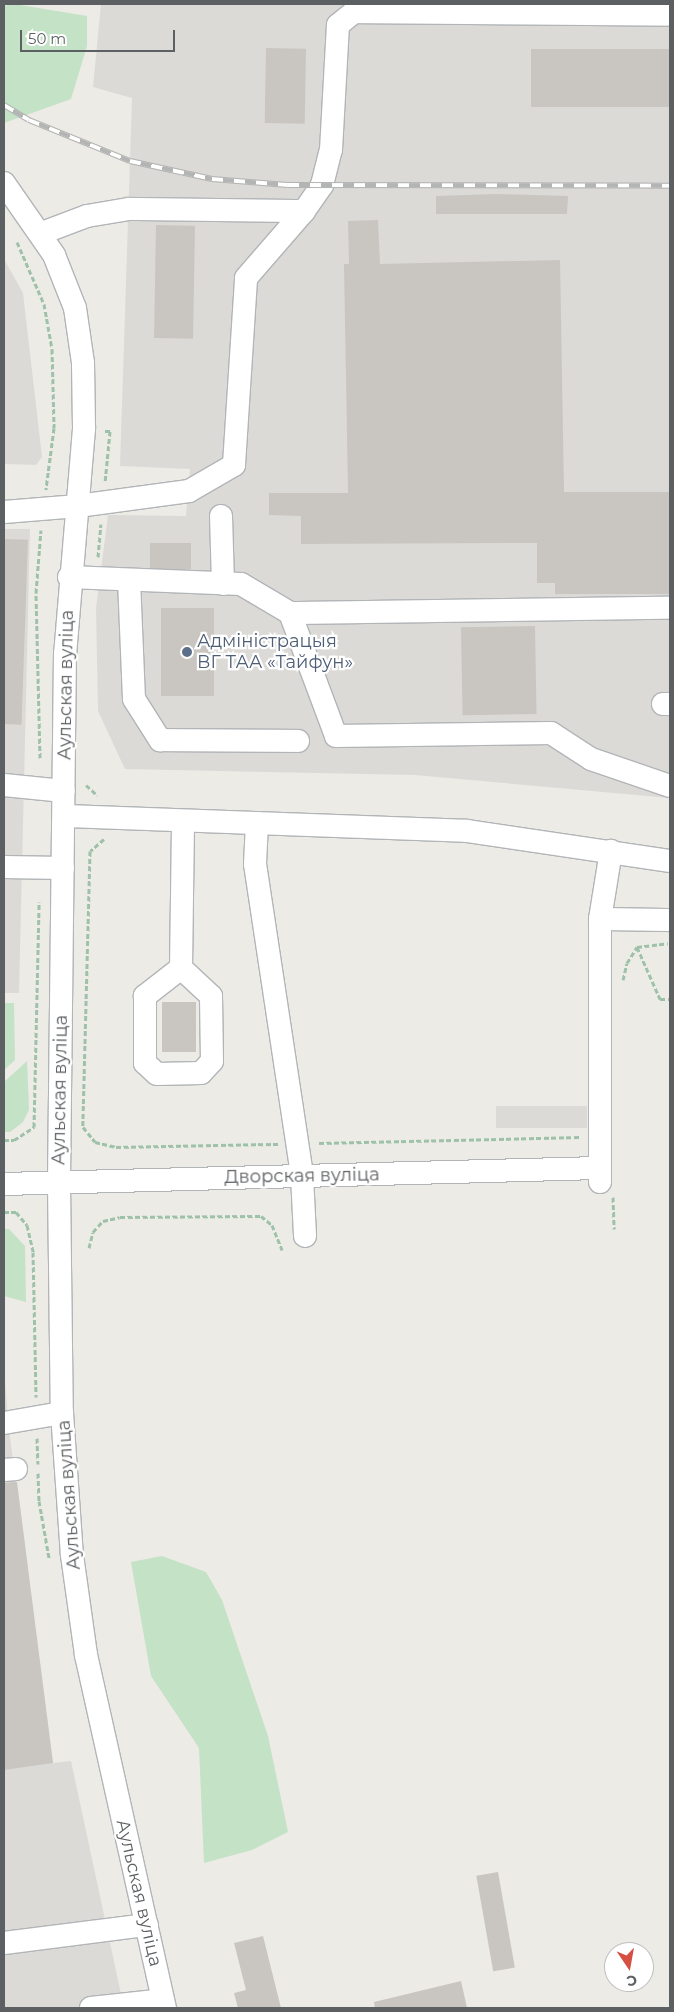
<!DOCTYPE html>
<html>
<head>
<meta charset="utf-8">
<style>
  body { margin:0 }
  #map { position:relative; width:674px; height:2012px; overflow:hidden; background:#edebe5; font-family:Montserrat,sans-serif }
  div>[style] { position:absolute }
  .industrial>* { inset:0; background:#dcdad7; transform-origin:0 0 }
  .green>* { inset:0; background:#c4e2c5 }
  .building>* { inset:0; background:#c9c6c1; transform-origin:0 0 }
  .path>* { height:3px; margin-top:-1.5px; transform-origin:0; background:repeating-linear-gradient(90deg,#9ec2a9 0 5px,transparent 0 7.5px) }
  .roads { filter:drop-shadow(1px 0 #b2b5b8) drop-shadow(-1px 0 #b2b5b8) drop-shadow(0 1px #b2b5b8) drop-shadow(0 -1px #b2b5b8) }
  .minor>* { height:22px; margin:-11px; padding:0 11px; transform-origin:11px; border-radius:11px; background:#fff }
  .rail>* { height:5.5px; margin-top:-2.75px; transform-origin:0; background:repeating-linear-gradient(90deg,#fff 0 11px,#b3b4b4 0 22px); box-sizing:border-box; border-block:1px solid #b3b4b4 }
  .dots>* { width:14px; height:14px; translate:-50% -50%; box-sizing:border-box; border:2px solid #fff; border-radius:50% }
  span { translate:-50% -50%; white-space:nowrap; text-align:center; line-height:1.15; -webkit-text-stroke:4.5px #fff; paint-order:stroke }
  .service-label { font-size:18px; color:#4e5e75 }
  .left { translate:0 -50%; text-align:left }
  .street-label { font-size:18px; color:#5d6063 }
  .frame { position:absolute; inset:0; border:5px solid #5d6063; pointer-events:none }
  .north { position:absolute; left:604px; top:1942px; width:50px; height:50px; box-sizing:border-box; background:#fff; border:1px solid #bebfc1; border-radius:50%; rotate:168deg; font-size:14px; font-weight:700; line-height:20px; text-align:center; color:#5d6063 }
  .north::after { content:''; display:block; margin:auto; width:18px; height:22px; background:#d55043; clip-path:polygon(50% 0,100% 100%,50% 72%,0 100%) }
  .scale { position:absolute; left:20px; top:30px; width:155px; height:22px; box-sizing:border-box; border:2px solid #5d6063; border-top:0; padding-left:6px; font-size:15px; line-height:18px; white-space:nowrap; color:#5d6063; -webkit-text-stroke:4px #fff; paint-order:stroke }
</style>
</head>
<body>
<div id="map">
  <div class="industrial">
    <i style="clip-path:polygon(101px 4px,670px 4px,670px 798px,415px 775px,125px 769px,98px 711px,96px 608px,108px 515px,186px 516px,190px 469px,120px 466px,132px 98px,93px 87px)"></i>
    <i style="clip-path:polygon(4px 259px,23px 293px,42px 457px,36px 465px,4px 464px)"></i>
    <i style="clip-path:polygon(4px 529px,30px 529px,19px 993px,4px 993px)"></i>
    <i style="left:587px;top:1106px;width:22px;height:91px;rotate:90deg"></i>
    <i style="clip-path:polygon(4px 1370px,9px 1430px,53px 1763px,71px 1761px,124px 2008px,4px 2008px)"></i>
  </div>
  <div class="green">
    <i style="clip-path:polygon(14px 4px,87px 16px,87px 46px,71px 99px,4px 123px,4px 6px)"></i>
    <i style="clip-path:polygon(4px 1003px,14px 1003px,15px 1060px,4px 1070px)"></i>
    <i style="clip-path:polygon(27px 1061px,29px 1110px,23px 1122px,10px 1132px,4px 1132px,4px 1082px)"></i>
    <i style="clip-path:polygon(4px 1229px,9px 1229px,25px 1246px,26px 1302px,4px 1296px)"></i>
    <i style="clip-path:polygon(162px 1556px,206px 1572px,222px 1600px,268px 1736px,288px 1832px,252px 1850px,204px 1863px,199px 1748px,151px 1676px,131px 1562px)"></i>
  </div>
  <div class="building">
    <i style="left:266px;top:48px;width:40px;height:75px;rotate:1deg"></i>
    <i style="left:670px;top:49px;width:58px;height:139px;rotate:90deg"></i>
    <i style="clip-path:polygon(496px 194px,568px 196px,567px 214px,436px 214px,436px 196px)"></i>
    <i style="clip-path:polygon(378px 220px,380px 264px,560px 260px,564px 492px,670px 492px,670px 594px,555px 594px,555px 583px,537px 583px,537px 543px,301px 544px,301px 516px,269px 515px,269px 493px,348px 493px,344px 264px,349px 264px,348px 221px)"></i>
    <i style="left:156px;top:225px;width:39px;height:113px;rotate:1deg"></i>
    <i style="left:4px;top:539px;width:24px;height:185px;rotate:2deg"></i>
    <i style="left:191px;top:543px;width:26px;height:41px;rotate:90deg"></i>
    <i style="left:214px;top:608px;width:88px;height:53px;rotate:90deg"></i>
    <i style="left:535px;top:626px;width:88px;height:74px;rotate:89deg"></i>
    <i style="left:162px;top:1002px;width:34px;height:50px"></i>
    <i style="clip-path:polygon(17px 1482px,53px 1763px,4px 1770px,4px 1483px)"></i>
    <i style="left:498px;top:1872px;width:97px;height:22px;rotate:80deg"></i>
    <i style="clip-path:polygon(263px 1936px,281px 2008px,238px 2008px,234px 1993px,246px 1990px,234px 1943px)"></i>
    <i style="clip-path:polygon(461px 1981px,467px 2008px,375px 2008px,374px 2002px)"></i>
  </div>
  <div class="path">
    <i style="left:17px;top:242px;width:68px;rotate:66.5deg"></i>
    <i style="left:44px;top:304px;width:46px;rotate:79.9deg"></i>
    <i style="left:52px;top:349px;width:79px;rotate:88.5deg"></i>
    <i style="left:54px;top:428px;width:62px;rotate:97.5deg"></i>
    <i style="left:105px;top:431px;width:5px"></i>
    <i style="left:110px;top:431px;width:52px;rotate:95.5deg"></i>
    <i style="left:98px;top:557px;width:33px;rotate:-85deg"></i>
    <i style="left:40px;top:758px;width:165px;rotate:-91.4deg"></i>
    <i style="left:36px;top:593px;width:63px;rotate:-85.5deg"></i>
    <i style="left:86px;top:785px;width:15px;rotate:42deg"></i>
    <i style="left:104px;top:839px;width:18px;rotate:139deg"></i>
    <i style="left:90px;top:851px;width:276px;rotate:91.5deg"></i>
    <i style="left:83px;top:1127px;width:19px;rotate:51deg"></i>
    <i style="left:95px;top:1142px;width:22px;rotate:13deg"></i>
    <i style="left:116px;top:1147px;width:162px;rotate:-1.1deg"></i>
    <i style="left:637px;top:947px;width:57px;rotate:66.1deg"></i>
    <i style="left:660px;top:999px;width:10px"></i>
    <i style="left:637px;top:947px;width:31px;rotate:-7deg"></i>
    <i style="left:623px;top:980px;width:17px;rotate:-77deg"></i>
    <i style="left:627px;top:963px;width:19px;rotate:-58deg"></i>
    <i style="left:4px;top:1140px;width:10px"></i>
    <i style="left:14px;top:1140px;width:24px;rotate:-33deg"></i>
    <i style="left:34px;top:1127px;width:225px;rotate:-88.7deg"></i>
    <i style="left:319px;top:1143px;width:261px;rotate:-1.3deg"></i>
    <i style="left:613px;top:1197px;width:32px;rotate:88deg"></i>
    <i style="left:4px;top:1212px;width:12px"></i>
    <i style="left:16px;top:1212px;width:17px;rotate:50deg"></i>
    <i style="left:27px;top:1225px;width:28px;rotate:77deg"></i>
    <i style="left:33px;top:1252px;width:145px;rotate:88.8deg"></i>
    <i style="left:89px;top:1248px;width:16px;rotate:-76deg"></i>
    <i style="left:93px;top:1232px;width:15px;rotate:-48deg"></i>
    <i style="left:103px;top:1221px;width:17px;rotate:-13deg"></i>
    <i style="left:120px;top:1217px;width:141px;rotate:-0.4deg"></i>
    <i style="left:261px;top:1216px;width:14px;rotate:39deg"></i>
    <i style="left:272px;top:1225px;width:27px;rotate:68deg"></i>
    <i style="left:37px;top:1438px;width:26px;rotate:88deg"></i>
    <i style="left:38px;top:1473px;width:28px;rotate:88deg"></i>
    <i style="left:39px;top:1501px;width:58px;rotate:80deg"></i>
  </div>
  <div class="roads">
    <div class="minor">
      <i style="left:4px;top:183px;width:88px;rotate:55.2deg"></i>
      <i style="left:54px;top:255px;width:57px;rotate:68.4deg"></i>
      <i style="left:75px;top:308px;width:56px;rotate:81.7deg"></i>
      <i style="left:83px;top:363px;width:66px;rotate:89.1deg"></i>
      <i style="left:84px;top:429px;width:225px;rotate:94.8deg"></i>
      <i style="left:65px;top:653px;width:530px;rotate:90.65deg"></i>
      <i style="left:59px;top:1183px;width:230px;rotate:89.3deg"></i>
      <i style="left:62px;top:1413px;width:142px;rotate:86deg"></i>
      <i style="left:72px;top:1555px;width:101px;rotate:82deg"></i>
      <i style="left:86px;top:1655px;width:362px;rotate:77.4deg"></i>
      <i style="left:42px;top:233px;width:48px;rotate:-20.7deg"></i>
      <i style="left:87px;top:216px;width:43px;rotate:-9.5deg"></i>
      <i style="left:129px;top:209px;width:175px;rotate:0.7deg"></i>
      <i style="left:4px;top:512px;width:74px;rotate:-4.6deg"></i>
      <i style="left:78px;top:506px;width:112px;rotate:-7.7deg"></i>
      <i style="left:189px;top:491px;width:52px;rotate:-30deg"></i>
      <i style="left:234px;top:465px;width:187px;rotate:-86.3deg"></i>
      <i style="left:246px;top:278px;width:89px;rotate:-49.1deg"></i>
      <i style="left:304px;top:211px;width:32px;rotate:-55deg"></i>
      <i style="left:322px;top:185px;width:36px;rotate:-76deg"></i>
      <i style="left:331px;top:150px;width:125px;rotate:-86.8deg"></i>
      <i style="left:338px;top:25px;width:21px;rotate:-39deg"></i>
      <i style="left:354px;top:12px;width:316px;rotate:0.5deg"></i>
      <i style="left:221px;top:516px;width:68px;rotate:88.3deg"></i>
      <i style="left:69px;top:577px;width:172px;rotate:2.3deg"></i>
      <i style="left:241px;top:584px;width:57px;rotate:30.6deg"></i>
      <i style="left:290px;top:613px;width:380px;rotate:-0.8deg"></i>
      <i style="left:129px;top:580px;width:119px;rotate:87.6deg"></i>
      <i style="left:134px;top:699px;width:49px;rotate:57.6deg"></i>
      <i style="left:160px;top:740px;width:138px;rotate:0.4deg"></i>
      <i style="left:290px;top:613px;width:131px;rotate:69.5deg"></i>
      <i style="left:336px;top:736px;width:215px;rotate:-0.8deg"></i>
      <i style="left:551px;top:733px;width:48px;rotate:33deg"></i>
      <i style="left:591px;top:759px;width:83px;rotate:18.9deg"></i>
      <i style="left:663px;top:704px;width:7px"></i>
      <i style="left:4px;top:785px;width:60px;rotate:5.7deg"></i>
      <i style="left:64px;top:816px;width:403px;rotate:2.1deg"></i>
      <i style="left:467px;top:831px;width:205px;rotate:8.4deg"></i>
      <i style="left:257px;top:823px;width:41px;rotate:92.8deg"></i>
      <i style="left:255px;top:864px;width:316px;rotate:81.4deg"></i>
      <i style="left:302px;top:1176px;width:60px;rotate:87.1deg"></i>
      <i style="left:4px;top:867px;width:59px;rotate:1deg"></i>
      <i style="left:600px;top:919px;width:70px;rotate:0.8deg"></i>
      <i style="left:181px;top:968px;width:46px;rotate:142.1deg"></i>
      <i style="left:145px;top:996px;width:67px;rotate:90deg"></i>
      <i style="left:145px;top:1063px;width:16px;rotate:43deg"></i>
      <i style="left:157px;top:1074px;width:44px;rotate:-1.3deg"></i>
      <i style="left:201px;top:1073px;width:16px;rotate:-47deg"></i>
      <i style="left:212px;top:1061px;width:65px;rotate:-90.9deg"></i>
      <i style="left:211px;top:996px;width:41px;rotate:-137deg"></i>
      <i style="left:181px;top:968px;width:146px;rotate:-89.2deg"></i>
      <i style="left:600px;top:1182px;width:263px;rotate:-90deg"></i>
      <i style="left:600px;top:919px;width:69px;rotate:-80.8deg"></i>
      <i style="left:4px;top:1184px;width:595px;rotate:-1.54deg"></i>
      <i style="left:4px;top:1423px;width:59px;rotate:-9.8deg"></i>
      <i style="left:4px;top:1470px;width:12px;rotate:-5deg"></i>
      <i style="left:4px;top:1943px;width:144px;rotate:-7.2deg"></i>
      <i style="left:91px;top:2008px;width:72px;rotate:-6.3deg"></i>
    </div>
  </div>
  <div class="rail">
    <i style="left:4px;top:105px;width:29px;rotate:31deg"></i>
    <i style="left:29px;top:120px;width:109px;rotate:22.1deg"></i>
    <i style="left:130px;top:161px;width:84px;rotate:12.4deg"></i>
    <i style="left:212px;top:179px;width:76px;rotate:4.5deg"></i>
    <i style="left:288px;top:185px;width:382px;rotate:0.1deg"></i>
  </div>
  <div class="dots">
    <i style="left:187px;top:652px;background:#5c6f8a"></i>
  </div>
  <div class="service-label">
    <span class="left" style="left:197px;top:652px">Адміністрацыя<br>ВГ ТАА «Тайфун»</span>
  </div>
  <div class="street-label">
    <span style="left:66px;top:685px;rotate:-89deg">Аульская вуліца</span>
    <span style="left:60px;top:1090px;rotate:-89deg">Аульская вуліца</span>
    <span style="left:302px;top:1176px;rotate:-1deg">Дворская вуліца</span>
    <span style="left:69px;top:1495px;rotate:-94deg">Аульская вуліца</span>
    <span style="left:139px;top:1893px;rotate:77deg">Аульская вуліца</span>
  </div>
  <div class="frame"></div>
  <div class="north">С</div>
  <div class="scale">50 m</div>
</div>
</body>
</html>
